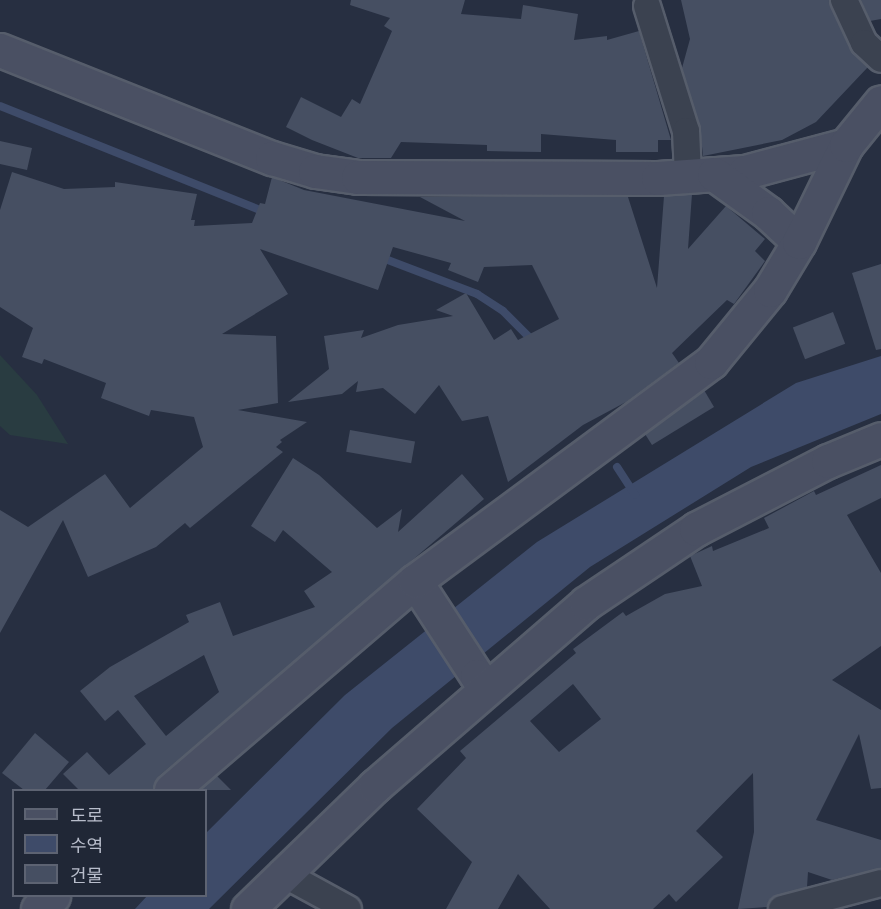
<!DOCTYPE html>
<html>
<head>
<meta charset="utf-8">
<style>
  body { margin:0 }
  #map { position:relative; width:881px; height:909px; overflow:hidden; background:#272f41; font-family:"PT Sans","Noto Sans KR",sans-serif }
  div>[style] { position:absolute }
  .green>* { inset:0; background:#293c41 }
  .water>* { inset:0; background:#3e4b69 }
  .stream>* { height:8px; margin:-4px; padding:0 4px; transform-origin:4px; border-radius:4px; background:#3e4b69 }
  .building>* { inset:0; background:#464f62; transform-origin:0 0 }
  .roads { filter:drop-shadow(2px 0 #565d6b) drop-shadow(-2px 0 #565d6b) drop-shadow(0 2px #565d6b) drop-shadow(0 -2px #565d6b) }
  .street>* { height:26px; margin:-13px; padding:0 13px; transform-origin:13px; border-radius:13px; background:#3b4250 }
  .secondary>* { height:33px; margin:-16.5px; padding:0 16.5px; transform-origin:16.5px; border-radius:16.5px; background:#4a5063 }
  span { translate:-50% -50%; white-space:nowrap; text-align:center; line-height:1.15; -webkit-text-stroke:4.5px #202736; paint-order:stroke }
  .legend { position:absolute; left:12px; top:789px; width:195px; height:108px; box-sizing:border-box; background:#202736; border:2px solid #5d6372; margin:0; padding:8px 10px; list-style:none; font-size:18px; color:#b8bdcb }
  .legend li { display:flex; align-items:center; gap:12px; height:30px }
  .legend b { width:30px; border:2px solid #5d6372 }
</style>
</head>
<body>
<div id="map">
  <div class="green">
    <i style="clip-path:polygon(0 355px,37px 395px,68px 444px,10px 435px,0 426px)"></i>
  </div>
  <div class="water">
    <i style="clip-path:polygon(881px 356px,881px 414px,751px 467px,590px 567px,392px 728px,209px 909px,135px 909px,147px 896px,206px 896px,206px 833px,345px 695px,537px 542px,796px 383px)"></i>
  </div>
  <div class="stream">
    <i style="left:0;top:106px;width:288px;rotate:21.8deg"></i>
    <i style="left:380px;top:257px;width:104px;rotate:20.9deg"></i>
    <i style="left:477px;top:294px;width:31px;rotate:33deg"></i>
    <i style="left:503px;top:311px;width:44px;rotate:45deg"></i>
    <i style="left:617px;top:467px;width:33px;rotate:57deg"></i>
  </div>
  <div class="building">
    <i style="clip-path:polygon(351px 0,465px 0,461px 14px,521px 19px,523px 5px,578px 14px,574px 40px,607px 36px,607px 40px,639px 31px,671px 140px,658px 140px,658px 152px,616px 152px,616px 140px,541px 134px,541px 152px,487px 151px,487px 145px,401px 142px,391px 158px,358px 158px,312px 140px,286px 127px,301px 97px,341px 117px,352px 99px,360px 104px,392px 31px,384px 26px,390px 18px,350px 5px)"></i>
    <i style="clip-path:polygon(681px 0,829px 0,850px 49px,868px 67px,816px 122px,782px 140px,703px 156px,700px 127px,682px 68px,690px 39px)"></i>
    <i style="clip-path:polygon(861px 0,881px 0,881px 19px,870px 21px)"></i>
    <i style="clip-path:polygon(0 141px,32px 148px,27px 170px,0 164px)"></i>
    <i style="clip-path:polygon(12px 172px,64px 189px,115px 187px,115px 182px,197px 194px,191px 220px,195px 220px,194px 226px,252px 223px,260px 203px,265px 204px,272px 177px,304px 190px,465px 221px,420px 197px,628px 197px,657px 288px,664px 196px,692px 194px,688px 249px,726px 206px,765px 239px,755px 251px,765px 261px,734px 304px,727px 300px,672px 353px,679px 363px,626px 402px,583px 425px,508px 482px,488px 416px,462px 421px,439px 385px,415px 414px,383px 388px,356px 392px,358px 381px,342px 394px,288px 402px,329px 369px,324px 336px,364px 330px,361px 338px,398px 325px,453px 316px,436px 310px,466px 293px,494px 340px,511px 329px,518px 340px,559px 319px,532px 265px,484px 267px,478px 282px,448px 270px,451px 263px,393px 247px,378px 290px,260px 249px,288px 294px,222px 334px,276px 336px,278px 403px,238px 410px,307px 422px,280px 440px,282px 442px,276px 447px,283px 452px,190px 528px,185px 523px,156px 547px,88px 577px,63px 520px,0 633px,0 510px,28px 527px,105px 474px,130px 508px,203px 447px,194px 417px,151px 410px,149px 416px,101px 398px,106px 383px,44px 359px,42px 364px,22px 357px,33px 328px,0 307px,0 210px)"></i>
    <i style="clip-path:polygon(881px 264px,881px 349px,876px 350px,852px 273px)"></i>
    <i style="left:833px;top:312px;width:34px;height:43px;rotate:69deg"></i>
    <i style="clip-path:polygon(704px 390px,714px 407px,652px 445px,645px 434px)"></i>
    <i style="left:350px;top:430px;width:66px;height:22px;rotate:10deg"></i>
    <i style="clip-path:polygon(evenodd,293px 458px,319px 475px,377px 528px,402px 509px,398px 532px,462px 474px,484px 499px,159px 776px,153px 790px,79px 790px,63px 774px,87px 752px,109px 775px,146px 744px,118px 710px,105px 721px,80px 691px,110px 667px,189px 622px,186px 615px,220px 602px,233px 636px,315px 607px,304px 591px,332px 572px,283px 530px,275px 542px,251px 526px,293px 458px,204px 655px,219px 692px,166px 736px,134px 696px,204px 655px)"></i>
    <i style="clip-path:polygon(evenodd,881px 465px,881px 498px,847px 515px,881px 573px,881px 646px,832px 680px,881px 710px,881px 788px,871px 789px,859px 734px,816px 820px,881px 840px,881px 868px,832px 880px,808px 872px,807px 887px,778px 895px,767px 907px,738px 909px,754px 832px,753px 773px,696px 831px,723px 857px,676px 902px,669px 894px,653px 909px,550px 909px,518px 874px,498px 909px,446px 909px,472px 862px,417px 809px,466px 758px,460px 751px,576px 653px,573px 649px,623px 612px,626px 616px,665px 594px,702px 586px,690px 556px,712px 546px,713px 551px,769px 528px,764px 518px,814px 491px,816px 495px,881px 465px,573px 684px,601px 719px,559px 752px,530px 721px,573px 684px)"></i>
    <i style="clip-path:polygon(35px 733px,69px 762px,45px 790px,24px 790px,2px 773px)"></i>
    <i style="clip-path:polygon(217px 776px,231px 790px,199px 790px)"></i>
  </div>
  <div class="roads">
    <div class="street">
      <i style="left:844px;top:0;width:47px;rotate:65.1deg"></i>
      <i style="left:864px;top:43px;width:23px;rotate:43deg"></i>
      <i style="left:647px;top:6px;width:131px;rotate:72.7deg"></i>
      <i style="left:686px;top:131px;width:44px;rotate:87.4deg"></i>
      <i style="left:282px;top:873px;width:75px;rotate:28.6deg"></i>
      <i style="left:782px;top:909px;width:102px;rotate:-14.7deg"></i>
    </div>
    <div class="secondary">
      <i style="left:0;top:50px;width:293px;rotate:21.7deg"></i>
      <i style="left:272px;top:158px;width:45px;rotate:16.8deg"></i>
      <i style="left:315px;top:171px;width:43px;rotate:7.9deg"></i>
      <i style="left:358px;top:177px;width:300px;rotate:0.2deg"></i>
      <i style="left:658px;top:178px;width:87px;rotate:-3.9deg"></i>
      <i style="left:745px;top:172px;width:105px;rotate:-15deg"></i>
      <i style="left:714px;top:174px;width:67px;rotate:35.8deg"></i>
      <i style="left:768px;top:213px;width:42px;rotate:43.1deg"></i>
      <i style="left:415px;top:581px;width:113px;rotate:56.9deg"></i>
      <i style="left:477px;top:676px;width:15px;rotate:42deg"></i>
      <i style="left:171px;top:790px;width:321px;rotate:-40.6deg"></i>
      <i style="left:415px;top:581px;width:368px;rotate:-36.5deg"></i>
      <i style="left:711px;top:362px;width:93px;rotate:-50.7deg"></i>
      <i style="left:770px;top:290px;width:56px;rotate:-58.9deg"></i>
      <i style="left:799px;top:242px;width:108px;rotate:-64.1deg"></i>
      <i style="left:846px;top:145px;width:55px;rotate:-50.9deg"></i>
      <i style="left:38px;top:909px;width:20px;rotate:-41deg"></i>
      <i style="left:248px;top:909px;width:177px;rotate:-44.1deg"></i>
      <i style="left:375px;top:786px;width:279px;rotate:-40.9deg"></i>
      <i style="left:586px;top:603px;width:133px;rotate:-33.9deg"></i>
      <i style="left:696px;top:529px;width:148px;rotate:-27.3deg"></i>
      <i style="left:828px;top:461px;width:57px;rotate:-22.5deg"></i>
    </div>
  </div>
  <ul class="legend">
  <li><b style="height:8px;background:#4a5063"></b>도로</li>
  <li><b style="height:16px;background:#3e4b69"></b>수역</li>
  <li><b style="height:16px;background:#464f62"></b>건물</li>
  </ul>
</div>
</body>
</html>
